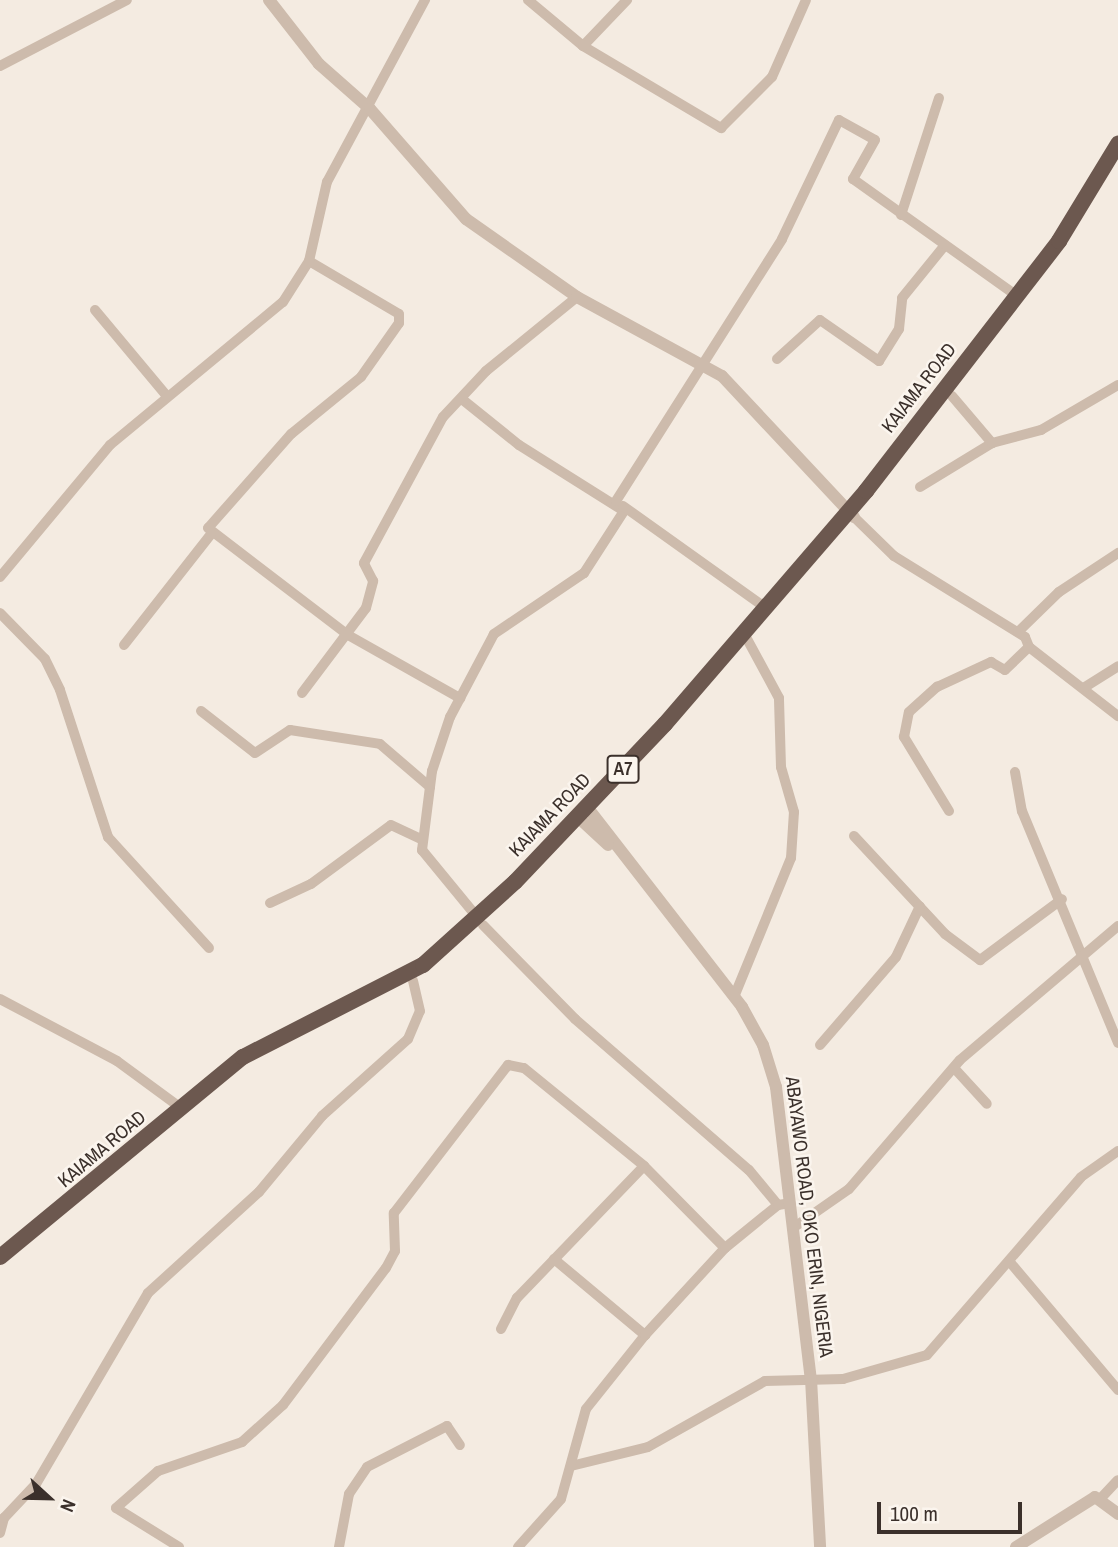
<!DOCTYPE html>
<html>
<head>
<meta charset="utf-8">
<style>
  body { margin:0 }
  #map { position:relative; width:1118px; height:1547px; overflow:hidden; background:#f4ebe1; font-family:"Archivo Narrow",sans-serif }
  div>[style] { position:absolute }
  .minor>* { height:10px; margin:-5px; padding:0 5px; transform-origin:5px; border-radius:5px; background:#cdbbac }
  .tertiary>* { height:12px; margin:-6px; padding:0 6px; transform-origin:6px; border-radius:6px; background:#cdbbac }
  .trunk>* { height:16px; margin:-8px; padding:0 8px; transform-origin:8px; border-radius:8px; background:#6c584f }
  span { translate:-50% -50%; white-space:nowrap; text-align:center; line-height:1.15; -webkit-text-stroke:5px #fbf5ee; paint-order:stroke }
  .shield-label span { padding:2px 5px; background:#fbf5ee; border:2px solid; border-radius:5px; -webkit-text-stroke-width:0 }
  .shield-label { font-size:18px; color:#3b302b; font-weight:700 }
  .street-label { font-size:19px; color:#3b302b }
  .north { position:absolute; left:14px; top:1463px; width:70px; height:70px; -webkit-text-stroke:5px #fbf5ee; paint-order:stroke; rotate:112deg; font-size:19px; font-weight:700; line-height:28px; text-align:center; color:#3b302b }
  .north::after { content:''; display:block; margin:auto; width:24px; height:32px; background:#3b302b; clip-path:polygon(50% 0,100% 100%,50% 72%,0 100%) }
  .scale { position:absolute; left:877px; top:1502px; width:145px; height:32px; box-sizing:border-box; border:4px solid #3b302b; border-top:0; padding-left:9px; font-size:21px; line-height:24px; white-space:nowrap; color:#3b302b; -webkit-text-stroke:5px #fbf5ee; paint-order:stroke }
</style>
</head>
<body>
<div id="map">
  <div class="minor">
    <i style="left:528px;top:0;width:72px;rotate:39.9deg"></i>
    <i style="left:583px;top:46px;width:161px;rotate:30.7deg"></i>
    <i style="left:721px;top:128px;width:72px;rotate:-45deg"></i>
    <i style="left:772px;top:77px;width:84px;rotate:-66.2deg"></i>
    <i style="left:583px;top:46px;width:64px;rotate:-46.3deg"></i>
    <i style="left:0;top:66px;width:143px;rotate:-27.5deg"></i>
    <i style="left:901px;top:215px;width:123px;rotate:-72deg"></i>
    <i style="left:309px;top:261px;width:104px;rotate:30.5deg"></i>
    <i style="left:399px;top:314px;width:9px;rotate:90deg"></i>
    <i style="left:399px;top:323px;width:66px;rotate:125.1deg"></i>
    <i style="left:361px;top:377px;width:90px;rotate:140.8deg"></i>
    <i style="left:291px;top:434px;width:125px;rotate:131.4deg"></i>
    <i style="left:208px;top:528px;width:176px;rotate:37.4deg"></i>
    <i style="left:348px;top:635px;width:129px;rotate:29.4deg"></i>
    <i style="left:95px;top:310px;width:112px;rotate:50.1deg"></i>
    <i style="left:777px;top:359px;width:58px;rotate:-42.2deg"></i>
    <i style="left:820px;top:320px;width:72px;rotate:34.8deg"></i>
    <i style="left:879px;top:361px;width:38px;rotate:-58deg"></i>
    <i style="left:899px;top:329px;width:31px;rotate:-84deg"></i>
    <i style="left:902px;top:298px;width:68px;rotate:-50.9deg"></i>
    <i style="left:952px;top:396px;width:62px;rotate:49.6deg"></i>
    <i style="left:463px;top:400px;width:72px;rotate:38.8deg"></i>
    <i style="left:519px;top:445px;width:124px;rotate:32.2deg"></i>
    <i style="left:624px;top:511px;width:74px;rotate:122.8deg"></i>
    <i style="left:584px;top:573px;width:109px;rotate:145.9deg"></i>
    <i style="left:494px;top:634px;width:94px;rotate:117.9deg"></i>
    <i style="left:450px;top:717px;width:57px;rotate:108.4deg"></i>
    <i style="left:432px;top:771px;width:80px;rotate:97.2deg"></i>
    <i style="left:422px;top:850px;width:87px;rotate:50.6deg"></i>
    <i style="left:920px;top:487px;width:84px;rotate:-31.4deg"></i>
    <i style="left:992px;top:443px;width:51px;rotate:-14.9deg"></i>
    <i style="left:1041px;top:430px;width:89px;rotate:-30.3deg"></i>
    <i style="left:616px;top:501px;width:310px;rotate:-57.6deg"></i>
    <i style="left:782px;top:239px;width:132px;rotate:-64.4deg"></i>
    <i style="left:839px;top:120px;width:41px;rotate:29.1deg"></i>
    <i style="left:875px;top:140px;width:45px;rotate:119.4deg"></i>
    <i style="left:853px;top:179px;width:201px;rotate:35.5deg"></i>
    <i style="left:623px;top:506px;width:172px;rotate:35.5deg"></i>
    <i style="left:854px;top:517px;width:56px;rotate:44.3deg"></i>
    <i style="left:894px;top:556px;width:154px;rotate:31.7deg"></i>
    <i style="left:1025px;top:637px;width:11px;rotate:68deg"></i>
    <i style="left:1029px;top:647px;width:113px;rotate:37.8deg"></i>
    <i style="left:0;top:577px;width:172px;rotate:-50.2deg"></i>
    <i style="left:110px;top:445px;width:224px;rotate:-39.6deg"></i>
    <i style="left:283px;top:302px;width:49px;rotate:-57.6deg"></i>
    <i style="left:309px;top:261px;width:81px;rotate:-77.2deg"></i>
    <i style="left:327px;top:182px;width:207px;rotate:-61.7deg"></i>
    <i style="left:0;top:613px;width:64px;rotate:45.6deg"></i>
    <i style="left:45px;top:659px;width:34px;rotate:64deg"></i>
    <i style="left:60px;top:690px;width:155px;rotate:71.9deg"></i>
    <i style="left:108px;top:837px;width:150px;rotate:47.7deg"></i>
    <i style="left:1018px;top:632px;width:57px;rotate:-44.3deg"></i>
    <i style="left:1059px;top:592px;width:71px;rotate:-33.5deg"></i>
    <i style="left:124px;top:645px;width:141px;rotate:-51.9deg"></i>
    <i style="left:1085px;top:687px;width:39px;rotate:-32deg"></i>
    <i style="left:302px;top:693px;width:106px;rotate:-53deg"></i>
    <i style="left:366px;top:608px;width:28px;rotate:-75deg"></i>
    <i style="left:373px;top:581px;width:20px;rotate:-117deg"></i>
    <i style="left:364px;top:563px;width:166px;rotate:-61.6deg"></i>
    <i style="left:443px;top:417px;width:63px;rotate:-46.9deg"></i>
    <i style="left:486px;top:371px;width:117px;rotate:-39.1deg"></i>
    <i style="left:201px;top:711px;width:68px;rotate:37.9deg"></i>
    <i style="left:255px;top:753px;width:42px;rotate:-33.3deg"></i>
    <i style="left:290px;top:730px;width:91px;rotate:8.8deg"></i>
    <i style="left:380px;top:744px;width:66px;rotate:40.7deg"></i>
    <i style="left:1015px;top:772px;width:40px;rotate:80deg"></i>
    <i style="left:1022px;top:811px;width:251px;rotate:67.5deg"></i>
    <i style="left:949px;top:811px;width:87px;rotate:-121.3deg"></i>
    <i style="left:904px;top:737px;width:25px;rotate:-79deg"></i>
    <i style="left:909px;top:712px;width:38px;rotate:-42deg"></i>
    <i style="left:937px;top:687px;width:60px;rotate:-24.8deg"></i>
    <i style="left:991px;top:662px;width:16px;rotate:30deg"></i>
    <i style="left:1005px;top:670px;width:33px;rotate:-44deg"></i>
    <i style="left:854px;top:836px;width:134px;rotate:47.1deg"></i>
    <i style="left:945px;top:934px;width:44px;rotate:36.6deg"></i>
    <i style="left:980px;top:960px;width:102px;rotate:-36.6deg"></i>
    <i style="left:270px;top:903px;width:45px;rotate:-24.9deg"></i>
    <i style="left:311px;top:884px;width:99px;rotate:-36.4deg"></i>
    <i style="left:391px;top:825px;width:33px;rotate:25deg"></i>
    <i style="left:483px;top:925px;width:132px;rotate:45.6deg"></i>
    <i style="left:575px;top:1019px;width:230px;rotate:41deg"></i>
    <i style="left:749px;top:1170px;width:45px;rotate:50.4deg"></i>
    <i style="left:734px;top:997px;width:150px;rotate:-67.7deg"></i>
    <i style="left:791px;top:858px;width:46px;rotate:-86.3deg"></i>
    <i style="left:794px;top:812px;width:47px;rotate:-106.1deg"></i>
    <i style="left:781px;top:767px;width:69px;rotate:-91.7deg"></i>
    <i style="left:779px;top:698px;width:69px;rotate:-118.4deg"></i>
    <i style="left:0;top:999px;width:132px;rotate:27.9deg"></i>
    <i style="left:117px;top:1061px;width:79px;rotate:36.3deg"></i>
    <i style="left:820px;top:1045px;width:116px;rotate:-49.2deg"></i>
    <i style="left:896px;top:957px;width:56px;rotate:-64.8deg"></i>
    <i style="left:955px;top:1069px;width:47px;rotate:47.6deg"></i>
    <i style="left:793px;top:1228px;width:68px;rotate:-34.9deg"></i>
    <i style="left:849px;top:1189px;width:170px;rotate:-49.3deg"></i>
    <i style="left:960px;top:1060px;width:207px;rotate:-40.3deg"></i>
    <i style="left:554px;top:1259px;width:119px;rotate:39.9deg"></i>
    <i style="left:1009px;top:1261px;width:169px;rotate:49.8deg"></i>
    <i style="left:501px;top:1329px;width:35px;rotate:-63deg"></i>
    <i style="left:517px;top:1298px;width:183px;rotate:-46.1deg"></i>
    <i style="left:571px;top:1466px;width:79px;rotate:-13.9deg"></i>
    <i style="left:648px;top:1447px;width:134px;rotate:-29.4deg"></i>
    <i style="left:765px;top:1381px;width:78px;rotate:-1.5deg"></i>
    <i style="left:843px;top:1379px;width:87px;rotate:-15.9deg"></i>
    <i style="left:927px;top:1355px;width:235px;rotate:-49.1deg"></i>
    <i style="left:1081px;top:1177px;width:45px;rotate:-35.1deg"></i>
    <i style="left:1102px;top:1497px;width:23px;rotate:-47deg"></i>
    <i style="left:0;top:1533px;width:16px;rotate:-75deg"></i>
    <i style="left:4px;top:1518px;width:47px;rotate:-46.7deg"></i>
    <i style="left:36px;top:1484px;width:221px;rotate:-59.6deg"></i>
    <i style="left:148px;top:1293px;width:150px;rotate:-42.3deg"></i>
    <i style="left:259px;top:1192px;width:99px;rotate:-50.3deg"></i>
    <i style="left:322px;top:1116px;width:115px;rotate:-41.8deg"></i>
    <i style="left:408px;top:1039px;width:30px;rotate:-67deg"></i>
    <i style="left:420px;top:1011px;width:31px;rotate:-103deg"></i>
    <i style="left:179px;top:1547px;width:74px;rotate:-148.2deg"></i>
    <i style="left:116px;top:1508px;width:56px;rotate:-41.4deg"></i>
    <i style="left:158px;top:1471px;width:89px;rotate:-19deg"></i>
    <i style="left:242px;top:1442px;width:55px;rotate:-42.1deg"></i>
    <i style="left:283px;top:1405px;width:171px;rotate:-53.1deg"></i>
    <i style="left:386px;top:1268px;width:19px;rotate:-62deg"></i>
    <i style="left:395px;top:1251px;width:38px;rotate:-92deg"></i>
    <i style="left:394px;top:1213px;width:187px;rotate:-52.4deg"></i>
    <i style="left:508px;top:1065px;width:16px;rotate:11deg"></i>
    <i style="left:524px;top:1068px;width:155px;rotate:39.2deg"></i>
    <i style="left:644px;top:1166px;width:115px;rotate:45.4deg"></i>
    <i style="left:339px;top:1547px;width:54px;rotate:-79.3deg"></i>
    <i style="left:349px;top:1494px;width:32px;rotate:-56deg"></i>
    <i style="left:367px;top:1467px;width:90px;rotate:-27.1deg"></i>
    <i style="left:447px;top:1426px;width:23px;rotate:56deg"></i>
    <i style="left:518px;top:1547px;width:64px;rotate:-48.1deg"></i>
    <i style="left:561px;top:1499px;width:93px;rotate:-74.5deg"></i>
    <i style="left:586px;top:1409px;width:95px;rotate:-51.4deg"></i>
    <i style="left:645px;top:1335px;width:118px;rotate:-47.4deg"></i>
    <i style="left:725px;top:1248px;width:68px;rotate:-39.1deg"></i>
    <i style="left:778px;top:1205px;width:12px;rotate:-9deg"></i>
  </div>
  <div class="tertiary">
    <i style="left:269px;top:0;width:81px;rotate:52deg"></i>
    <i style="left:319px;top:64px;width:68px;rotate:41.4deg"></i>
    <i style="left:370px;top:109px;width:146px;rotate:48.9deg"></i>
    <i style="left:466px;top:219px;width:136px;rotate:35.1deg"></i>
    <i style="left:577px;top:297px;width:165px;rotate:28.6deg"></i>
    <i style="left:722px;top:376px;width:193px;rotate:46.9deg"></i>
    <i style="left:587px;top:807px;width:253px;rotate:52.2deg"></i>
    <i style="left:742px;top:1007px;width:43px;rotate:61.1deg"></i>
    <i style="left:763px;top:1045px;width:44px;rotate:72.8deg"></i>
    <i style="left:776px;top:1087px;width:294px;rotate:83.2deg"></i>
    <i style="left:811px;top:1379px;width:168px;rotate:86.9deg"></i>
    <i style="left:578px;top:817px;width:41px;rotate:43deg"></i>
    <i style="left:1016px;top:1547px;width:93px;rotate:-32.3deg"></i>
    <i style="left:1095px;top:1497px;width:29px;rotate:36deg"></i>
  </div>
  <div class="trunk">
    <i style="left:0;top:1257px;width:315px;rotate:-39.5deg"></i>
    <i style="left:243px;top:1057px;width:202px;rotate:-27.1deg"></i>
    <i style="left:423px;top:965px;width:124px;rotate:-42.1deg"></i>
    <i style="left:515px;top:882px;width:218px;rotate:-46.5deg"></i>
    <i style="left:665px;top:724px;width:308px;rotate:-49.2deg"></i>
    <i style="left:866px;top:491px;width:316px;rotate:-52.3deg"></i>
    <i style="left:1059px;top:241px;width:114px;rotate:-58.7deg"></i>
  </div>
  <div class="shield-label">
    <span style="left:623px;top:769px">A7</span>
  </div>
  <div class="street-label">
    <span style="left:919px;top:388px;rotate:-52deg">KAIAMA ROAD</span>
    <span style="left:550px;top:815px;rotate:-46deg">KAIAMA ROAD</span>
    <span style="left:102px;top:1149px;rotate:-40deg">KAIAMA ROAD</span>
    <span style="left:809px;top:1217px;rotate:83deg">ABAYAWO ROAD, OKO ERIN, NIGERIA</span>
  </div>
  <div class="north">N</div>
  <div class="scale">100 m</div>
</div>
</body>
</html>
